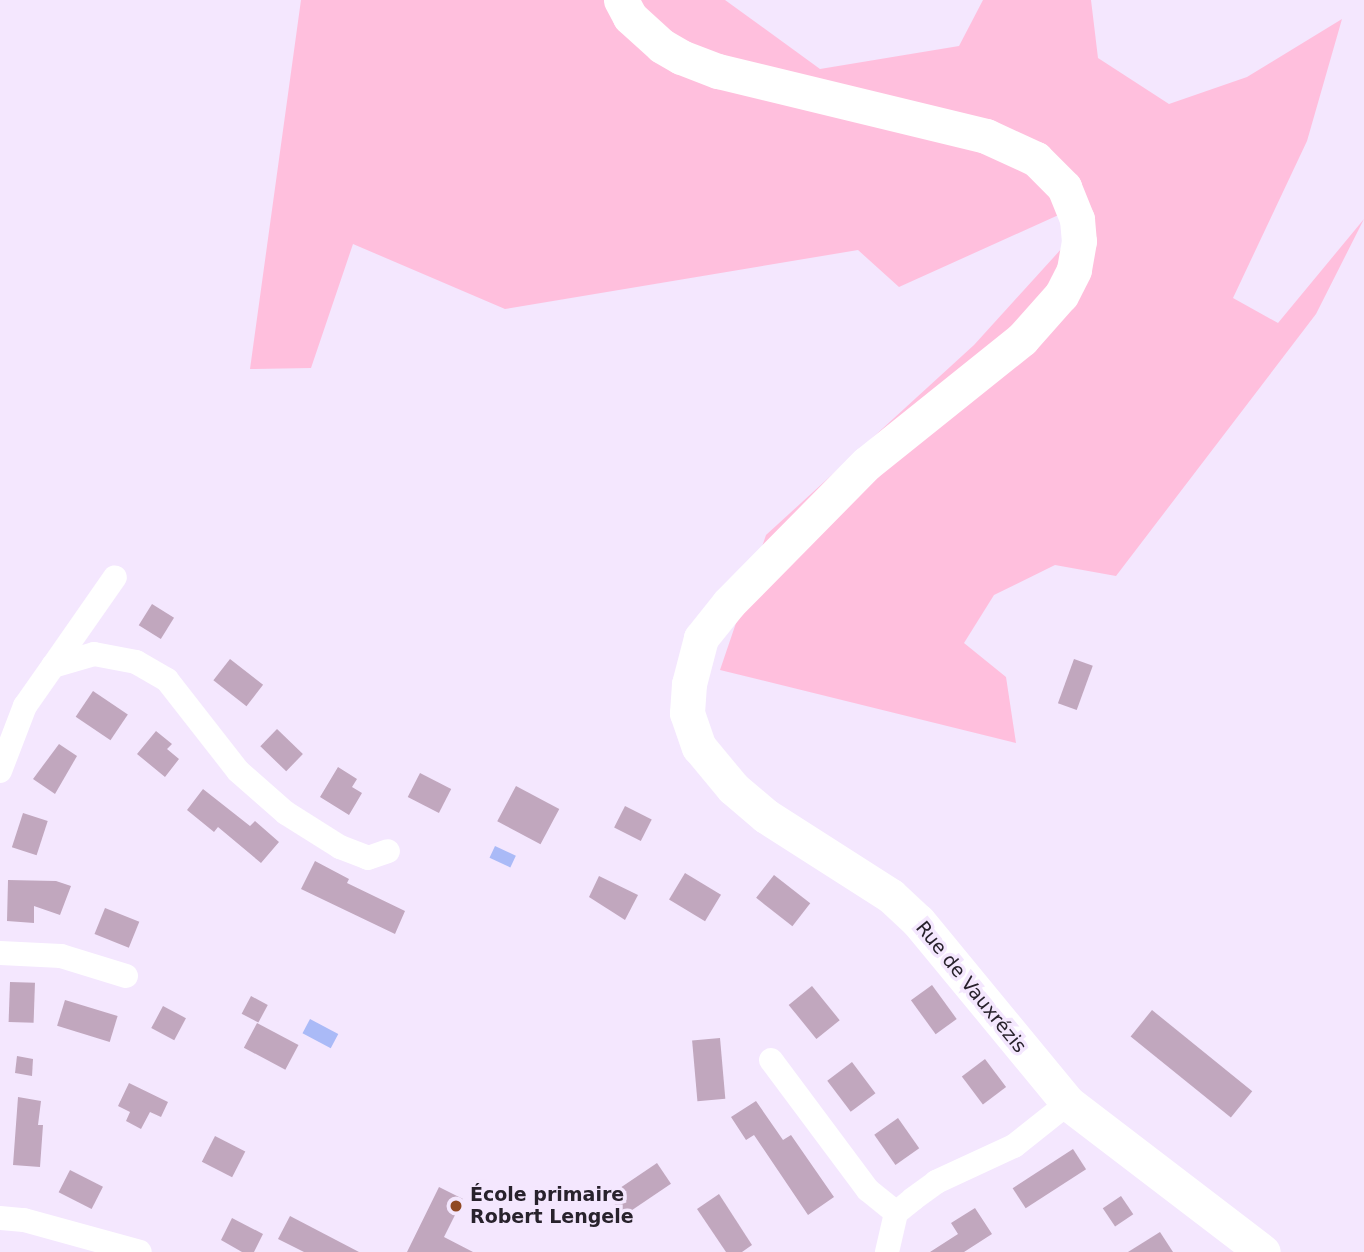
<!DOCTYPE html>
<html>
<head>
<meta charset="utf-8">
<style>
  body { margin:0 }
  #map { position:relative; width:1364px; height:1252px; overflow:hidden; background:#f4e7fe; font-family:"DejaVu Sans",sans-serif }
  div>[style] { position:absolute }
  .green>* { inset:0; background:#ffbfdd }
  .water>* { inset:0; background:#aabaf7; transform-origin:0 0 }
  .building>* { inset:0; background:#c1a7be; transform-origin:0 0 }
  .street>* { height:24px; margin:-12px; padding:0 12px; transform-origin:12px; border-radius:12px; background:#fff }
  .secondary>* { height:35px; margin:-17.5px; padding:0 17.5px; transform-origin:17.5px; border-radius:17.5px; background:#fff }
  .dots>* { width:19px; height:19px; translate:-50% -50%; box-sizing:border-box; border:4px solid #f4e7fe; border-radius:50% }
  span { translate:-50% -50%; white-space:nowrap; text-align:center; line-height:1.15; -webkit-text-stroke:7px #f4e7fe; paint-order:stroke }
  .street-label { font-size:19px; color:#28222c }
  .poi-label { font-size:19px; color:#28222c; font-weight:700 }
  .left { translate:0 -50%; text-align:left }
</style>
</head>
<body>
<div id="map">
  <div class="green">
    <i style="clip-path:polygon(301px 0,725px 0,820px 69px,959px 46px,983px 0,1091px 0,1098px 58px,1169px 104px,1247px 77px,1342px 19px,1307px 141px,1233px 298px,1278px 323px,1364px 219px,1316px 314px,1116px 576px,1055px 565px,994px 595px,964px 643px,1006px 677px,1016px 743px,720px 670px,766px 535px,974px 345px,1073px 236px,1074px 208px,899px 287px,858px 250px,505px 309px,353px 244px,311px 368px,250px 369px)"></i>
  </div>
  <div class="water">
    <i style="left:495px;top:846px;width:23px;height:13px;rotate:25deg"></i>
    <i style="left:310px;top:1019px;width:32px;height:16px;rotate:28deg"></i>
  </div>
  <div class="building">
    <i style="left:152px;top:604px;width:26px;height:25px;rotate:32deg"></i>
    <i style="left:230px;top:659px;width:42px;height:27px;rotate:38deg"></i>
    <i style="left:1074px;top:659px;width:20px;height:47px;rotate:20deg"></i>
    <i style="left:93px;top:691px;width:42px;height:31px;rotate:34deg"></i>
    <i style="left:277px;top:729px;width:36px;height:24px;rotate:44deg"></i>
    <i style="clip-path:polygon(156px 731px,172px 744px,167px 749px,179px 759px,165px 777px,137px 754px)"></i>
    <i style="clip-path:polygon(59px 744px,77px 756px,55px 794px,33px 779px)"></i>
    <i style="clip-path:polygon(338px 767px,357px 779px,352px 787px,362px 793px,349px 815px,320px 797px)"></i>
    <i style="left:420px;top:773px;width:35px;height:27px;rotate:27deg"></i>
    <i style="left:516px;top:786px;width:49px;height:40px;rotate:28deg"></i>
    <i style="clip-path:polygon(203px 789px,250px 826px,255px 821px,279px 842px,261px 863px,218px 827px,214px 832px,187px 810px)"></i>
    <i style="left:625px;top:806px;width:30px;height:24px;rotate:27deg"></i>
    <i style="left:23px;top:813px;width:26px;height:36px;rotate:18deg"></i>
    <i style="clip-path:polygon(315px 861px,349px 879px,347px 883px,405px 911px,395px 934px,301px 889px)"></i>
    <i style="left:685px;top:873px;width:42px;height:31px;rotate:31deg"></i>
    <i style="left:774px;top:875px;width:46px;height:29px;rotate:38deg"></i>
    <i style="clip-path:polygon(599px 876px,638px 895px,625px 920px,589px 897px)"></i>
    <i style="clip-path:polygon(8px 880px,56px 881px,71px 886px,60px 915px,34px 906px,34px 923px,7px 921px)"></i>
    <i style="left:105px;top:908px;width:37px;height:28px;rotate:22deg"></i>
    <i style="left:10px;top:982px;width:25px;height:40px;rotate:2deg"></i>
    <i style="left:932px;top:985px;width:42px;height:26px;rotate:54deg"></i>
    <i style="left:812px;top:986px;width:44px;height:30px;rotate:51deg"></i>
    <i style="left:251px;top:996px;width:19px;height:20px;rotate:28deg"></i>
    <i style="left:65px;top:1000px;width:55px;height:27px;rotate:17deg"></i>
    <i style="left:163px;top:1006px;width:26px;height:25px;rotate:28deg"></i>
    <i style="left:1152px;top:1010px;width:129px;height:34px;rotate:39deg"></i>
    <i style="left:257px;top:1023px;width:47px;height:28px;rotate:28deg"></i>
    <i style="left:720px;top:1038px;width:61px;height:28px;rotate:85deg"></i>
    <i style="clip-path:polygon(17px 1056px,33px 1059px,32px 1076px,15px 1073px)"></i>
    <i style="left:985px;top:1059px;width:35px;height:29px;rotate:53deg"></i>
    <i style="left:852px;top:1062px;width:39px;height:31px;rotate:53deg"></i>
    <i style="clip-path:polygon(129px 1083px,168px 1102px,161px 1117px,150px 1112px,141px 1129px,126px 1121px,130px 1112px,118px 1106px)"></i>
    <i style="clip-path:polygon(18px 1097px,41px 1101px,38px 1125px,43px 1125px,40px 1167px,13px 1165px)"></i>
    <i style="clip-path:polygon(756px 1101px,783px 1140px,791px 1135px,834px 1197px,808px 1215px,754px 1135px,746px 1140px,731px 1117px)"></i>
    <i style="left:898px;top:1118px;width:37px;height:29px;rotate:55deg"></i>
    <i style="left:215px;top:1136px;width:34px;height:29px;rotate:27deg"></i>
    <i style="left:1073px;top:1149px;width:24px;height:72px;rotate:57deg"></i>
    <i style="left:657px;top:1163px;width:25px;height:58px;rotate:56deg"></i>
    <i style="left:70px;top:1170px;width:37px;height:25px;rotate:27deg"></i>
    <i style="clip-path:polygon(439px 1187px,463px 1199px,444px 1237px,473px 1252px,407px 1252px)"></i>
    <i style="clip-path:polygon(719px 1194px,752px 1245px,742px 1252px,726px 1252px,697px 1209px)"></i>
    <i style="left:1121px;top:1196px;width:22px;height:22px;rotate:56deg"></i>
    <i style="clip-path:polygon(975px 1208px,992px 1234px,964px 1252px,930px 1252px,958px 1234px,951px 1223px)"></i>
    <i style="clip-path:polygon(290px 1216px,359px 1252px,304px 1252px,278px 1239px)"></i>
    <i style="clip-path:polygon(232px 1218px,263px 1234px,254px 1252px,242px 1252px,221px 1240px)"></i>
    <i style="clip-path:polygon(1160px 1232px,1173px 1252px,1128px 1252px)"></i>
  </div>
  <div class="street">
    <i style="left:53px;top:666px;width:108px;rotate:-55.1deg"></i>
    <i style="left:0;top:771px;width:70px;rotate:-69deg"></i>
    <i style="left:25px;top:706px;width:49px;rotate:-55deg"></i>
    <i style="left:53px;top:666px;width:43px;rotate:-16.3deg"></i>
    <i style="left:94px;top:654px;width:43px;rotate:10.8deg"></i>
    <i style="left:136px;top:662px;width:36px;rotate:30deg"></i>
    <i style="left:167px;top:680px;width:115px;rotate:52deg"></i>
    <i style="left:238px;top:771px;width:64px;rotate:41.2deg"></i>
    <i style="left:286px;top:813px;width:64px;rotate:32.2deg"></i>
    <i style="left:340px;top:847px;width:30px;rotate:21deg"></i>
    <i style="left:368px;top:858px;width:21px;rotate:-19deg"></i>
    <i style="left:0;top:953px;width:61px;rotate:2.8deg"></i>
    <i style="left:61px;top:956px;width:68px;rotate:17.1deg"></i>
    <i style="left:771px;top:1060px;width:162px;rotate:53.3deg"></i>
    <i style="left:868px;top:1190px;width:36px;rotate:39deg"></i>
    <i style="left:0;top:1218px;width:24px;rotate:5deg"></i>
    <i style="left:24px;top:1220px;width:120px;rotate:15.4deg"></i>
    <i style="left:887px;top:1252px;width:40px;rotate:-77deg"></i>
    <i style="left:896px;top:1213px;width:22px;rotate:-39deg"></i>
    <i style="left:913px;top:1199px;width:29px;rotate:-36deg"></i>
    <i style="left:936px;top:1182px;width:86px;rotate:-24.8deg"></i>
    <i style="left:1014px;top:1146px;width:69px;rotate:-38.5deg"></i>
  </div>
  <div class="secondary">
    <i style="left:621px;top:0;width:19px;rotate:62deg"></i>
    <i style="left:630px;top:17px;width:43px;rotate:42.2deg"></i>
    <i style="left:662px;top:46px;width:22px;rotate:30deg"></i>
    <i style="left:681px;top:57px;width:40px;rotate:21deg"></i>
    <i style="left:718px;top:71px;width:276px;rotate:13.6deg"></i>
    <i style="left:986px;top:136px;width:55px;rotate:24.7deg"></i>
    <i style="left:1036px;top:159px;width:40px;rotate:45deg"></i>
    <i style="left:1064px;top:187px;width:35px;rotate:68deg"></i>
    <i style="left:1077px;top:219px;width:22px;rotate:85deg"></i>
    <i style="left:1079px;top:241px;width:29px;rotate:100deg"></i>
    <i style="left:1074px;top:270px;width:28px;rotate:117deg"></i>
    <i style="left:1061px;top:295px;width:59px;rotate:131.6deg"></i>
    <i style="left:1022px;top:339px;width:198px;rotate:141.3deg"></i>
    <i style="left:867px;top:463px;width:197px;rotate:134.6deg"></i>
    <i style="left:729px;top:603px;width:45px;rotate:128.7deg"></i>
    <i style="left:701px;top:638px;width:48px;rotate:104.6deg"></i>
    <i style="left:689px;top:684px;width:29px;rotate:94deg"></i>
    <i style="left:687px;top:713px;width:36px;rotate:71deg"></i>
    <i style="left:699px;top:747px;width:53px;rotate:50.3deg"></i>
    <i style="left:733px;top:788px;width:43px;rotate:40.3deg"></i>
    <i style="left:766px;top:816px;width:148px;rotate:32.6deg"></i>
    <i style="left:891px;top:896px;width:37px;rotate:43deg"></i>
    <i style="left:918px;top:921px;width:236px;rotate:50.5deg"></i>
    <i style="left:1068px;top:1103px;width:245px;rotate:37.4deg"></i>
  </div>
  <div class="dots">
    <i style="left:456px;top:1206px;background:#904924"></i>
  </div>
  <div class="street-label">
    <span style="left:971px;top:987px;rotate:51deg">Rue de Vauxrézis</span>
  </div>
  <div class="poi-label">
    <span class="left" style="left:470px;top:1206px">École primaire<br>Robert Lengele</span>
  </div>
</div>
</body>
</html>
